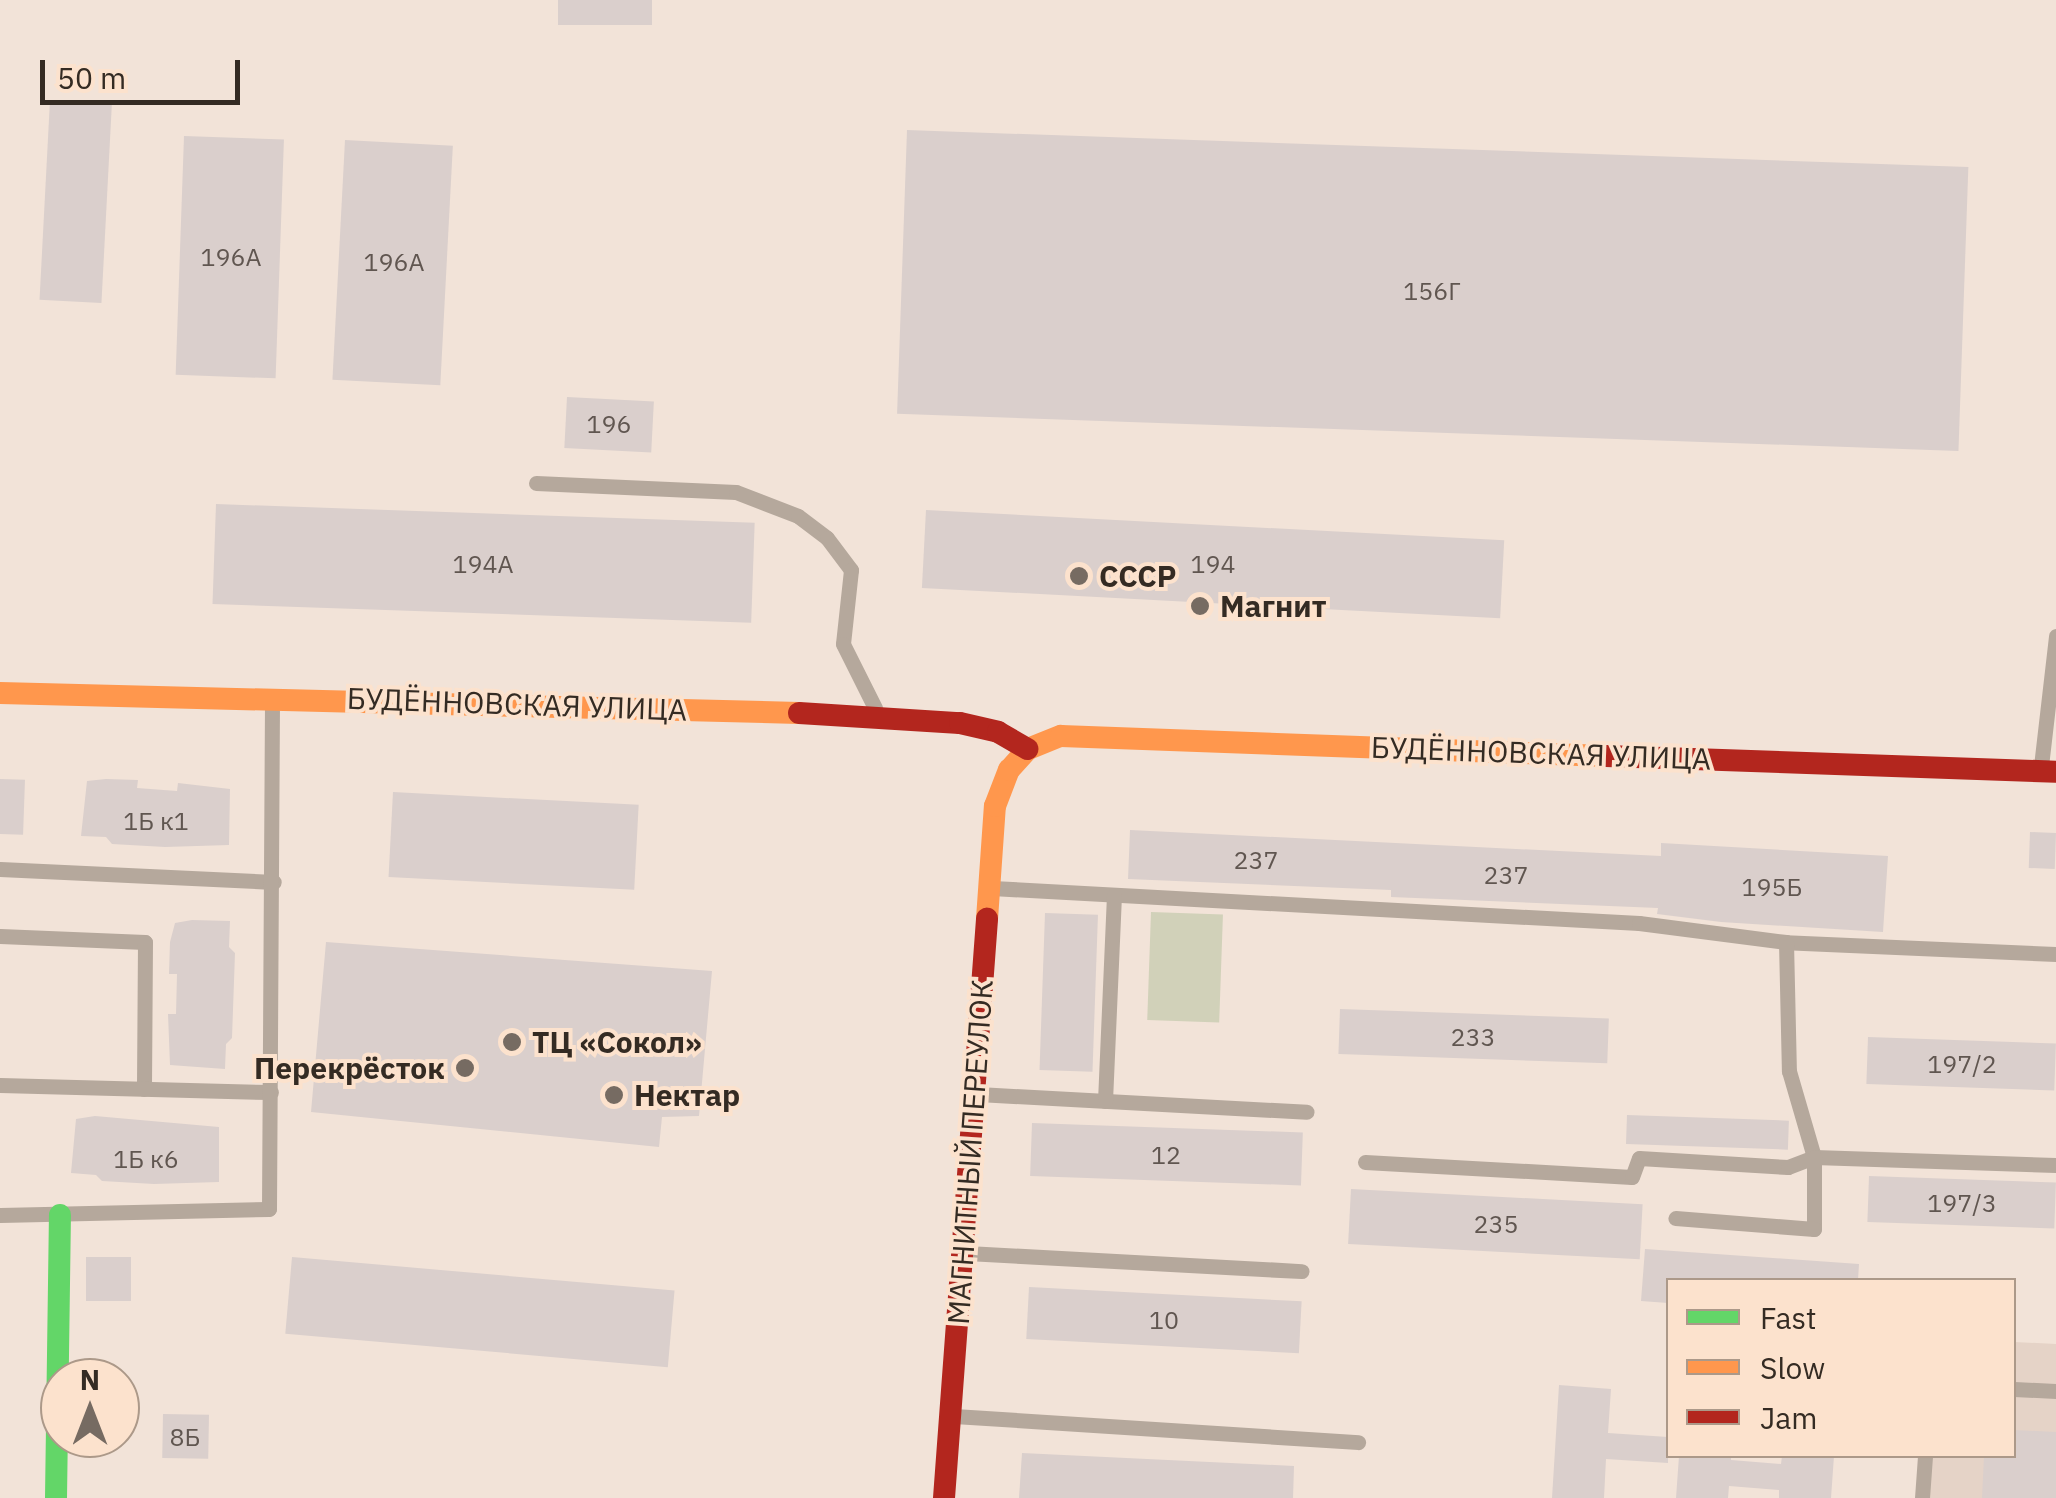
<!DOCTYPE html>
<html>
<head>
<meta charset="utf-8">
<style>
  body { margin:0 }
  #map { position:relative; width:2056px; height:1498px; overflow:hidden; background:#f2e3d8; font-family:"IBM Plex Sans",sans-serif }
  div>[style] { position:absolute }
  .education>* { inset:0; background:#e5d3c7 }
  .green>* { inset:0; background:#d1d1b9; transform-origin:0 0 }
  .building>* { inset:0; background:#dacfcc; transform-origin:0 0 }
  .lane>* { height:15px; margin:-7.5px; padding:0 7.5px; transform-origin:7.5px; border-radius:7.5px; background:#b5a89c }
  .fast>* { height:22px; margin:-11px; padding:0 11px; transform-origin:11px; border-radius:11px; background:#63d668 }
  .slow>* { height:22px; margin:-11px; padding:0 11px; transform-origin:11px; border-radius:11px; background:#ff974d }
  .jam>* { height:22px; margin:-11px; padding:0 11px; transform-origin:11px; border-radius:11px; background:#b3261e }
  .dots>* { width:28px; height:28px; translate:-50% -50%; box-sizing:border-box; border:5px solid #fce2cd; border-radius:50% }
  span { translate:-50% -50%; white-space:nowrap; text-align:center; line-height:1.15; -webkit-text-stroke:8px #fce2cd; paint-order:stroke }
  .number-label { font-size:25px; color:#605650 }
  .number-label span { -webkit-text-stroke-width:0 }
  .poi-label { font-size:30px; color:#342b23; font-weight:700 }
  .left { translate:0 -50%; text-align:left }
  .right { translate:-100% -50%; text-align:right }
  .street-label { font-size:30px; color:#342b23 }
  .legend { position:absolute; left:1666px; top:1278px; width:350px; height:180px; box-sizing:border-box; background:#fce2cd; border:2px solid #ac9989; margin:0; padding:12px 18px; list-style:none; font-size:30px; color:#342b23 }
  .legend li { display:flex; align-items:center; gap:20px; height:50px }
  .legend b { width:50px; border:2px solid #ac9989 }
  .north { position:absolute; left:40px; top:1358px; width:100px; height:100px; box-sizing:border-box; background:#fce2cd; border:2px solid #ac9989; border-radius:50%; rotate:0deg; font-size:28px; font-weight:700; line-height:40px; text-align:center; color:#342b23 }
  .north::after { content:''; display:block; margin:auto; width:35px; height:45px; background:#766b62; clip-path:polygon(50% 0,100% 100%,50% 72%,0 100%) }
  .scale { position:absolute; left:40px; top:60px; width:200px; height:45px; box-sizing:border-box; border:5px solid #342b23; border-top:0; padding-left:12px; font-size:30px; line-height:35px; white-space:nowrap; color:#342b23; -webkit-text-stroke:8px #fce2cd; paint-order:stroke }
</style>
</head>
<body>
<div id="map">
  <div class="education">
    <i style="clip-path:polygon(2014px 1342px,2056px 1344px,2056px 1498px,1918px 1498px,1923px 1456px,2014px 1456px)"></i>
  </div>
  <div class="green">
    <i style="left:1151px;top:912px;width:72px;height:108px;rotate:2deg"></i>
  </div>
  <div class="building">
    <i style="left:558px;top:0;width:94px;height:25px"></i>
    <i style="left:50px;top:100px;width:62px;height:200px;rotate:3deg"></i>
    <i style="left:907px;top:130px;width:1062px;height:284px;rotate:2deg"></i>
    <i style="left:184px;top:136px;width:100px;height:239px;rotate:2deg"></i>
    <i style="left:345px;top:140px;width:108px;height:240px;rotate:3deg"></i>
    <i style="left:567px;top:397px;width:87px;height:51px;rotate:3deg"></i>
    <i style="left:216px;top:504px;width:539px;height:100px;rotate:2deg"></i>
    <i style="left:926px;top:510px;width:579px;height:78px;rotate:3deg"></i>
    <i style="left:0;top:779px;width:25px;height:55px;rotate:2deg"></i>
    <i style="clip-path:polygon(106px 779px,138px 780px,137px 788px,177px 791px,178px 783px,230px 789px,229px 845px,165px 847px,112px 844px,106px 837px,81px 836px,87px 781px)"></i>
    <i style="left:393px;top:792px;width:246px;height:85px;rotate:3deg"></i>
    <i style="clip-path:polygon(1130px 830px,1661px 856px,1661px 843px,1888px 856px,1883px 932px,1721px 922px,1657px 914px,1658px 908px,1391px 897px,1391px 890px,1128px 879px)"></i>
    <i style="left:2030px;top:832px;width:26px;height:36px;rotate:2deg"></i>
    <i style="left:1045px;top:913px;width:53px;height:157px;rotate:2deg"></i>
    <i style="clip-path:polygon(192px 920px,230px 921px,229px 947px,235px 953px,232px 1038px,226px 1044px,225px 1069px,170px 1065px,168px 1014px,176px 1014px,177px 974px,169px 974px,170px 942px,175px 923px)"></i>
    <i style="clip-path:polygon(326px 942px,712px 971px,699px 1116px,662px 1117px,659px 1147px,311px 1112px)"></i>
    <i style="left:1340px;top:1009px;width:269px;height:45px;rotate:2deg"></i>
    <i style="left:1868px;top:1037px;width:188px;height:47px;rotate:2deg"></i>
    <i style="left:1627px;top:1115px;width:162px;height:29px;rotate:2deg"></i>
    <i style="clip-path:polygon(95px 1116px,219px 1127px,219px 1182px,154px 1184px,102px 1181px,96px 1175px,71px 1173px,76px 1119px)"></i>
    <i style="left:1032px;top:1123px;width:271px;height:53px;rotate:2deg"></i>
    <i style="left:1869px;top:1176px;width:187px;height:46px;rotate:2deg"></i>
    <i style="left:1351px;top:1189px;width:292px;height:55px;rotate:3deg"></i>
    <i style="clip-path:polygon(1645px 1249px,1859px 1264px,1858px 1280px,1668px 1280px,1668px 1303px,1641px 1301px)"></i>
    <i style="left:86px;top:1257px;width:45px;height:44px"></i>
    <i style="left:292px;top:1257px;width:384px;height:77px;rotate:5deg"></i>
    <i style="left:1029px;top:1287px;width:273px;height:52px;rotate:3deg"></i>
    <i style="clip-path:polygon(1559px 1385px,1611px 1389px,1608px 1433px,1668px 1437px,1668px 1463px,1606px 1459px,1604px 1498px,1552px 1498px)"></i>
    <i style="left:163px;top:1414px;width:46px;height:44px;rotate:1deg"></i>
    <i style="clip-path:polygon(2014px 1430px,2056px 1432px,2056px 1498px,1982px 1498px,1984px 1456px,2014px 1456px)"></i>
    <i style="clip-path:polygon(1022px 1453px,1294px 1466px,1293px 1498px,1019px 1498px)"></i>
    <i style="clip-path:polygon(1679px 1456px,1731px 1456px,1731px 1460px,1781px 1464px,1782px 1456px,1834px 1456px,1831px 1498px,1779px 1498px,1779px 1490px,1729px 1486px,1728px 1498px,1676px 1498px)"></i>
  </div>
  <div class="lane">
    <i style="left:536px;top:483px;width:200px;rotate:2.6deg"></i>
    <i style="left:736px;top:492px;width:66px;rotate:21.2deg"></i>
    <i style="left:798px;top:516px;width:36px;rotate:37deg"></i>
    <i style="left:827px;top:538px;width:40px;rotate:53deg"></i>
    <i style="left:851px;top:570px;width:74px;rotate:96.2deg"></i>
    <i style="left:843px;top:644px;width:72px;rotate:63.4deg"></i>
    <i style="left:2041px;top:766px;width:131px;rotate:-83.4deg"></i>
    <i style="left:0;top:869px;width:274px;rotate:2.7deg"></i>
    <i style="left:992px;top:888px;width:648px;rotate:3.1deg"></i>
    <i style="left:1639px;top:923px;width:148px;rotate:7.4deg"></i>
    <i style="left:0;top:936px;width:145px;rotate:2.4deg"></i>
    <i style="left:145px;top:942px;width:147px;rotate:90.4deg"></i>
    <i style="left:2056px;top:954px;width:270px;rotate:-177.5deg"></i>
    <i style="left:1786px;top:942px;width:129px;rotate:88.7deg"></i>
    <i style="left:1789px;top:1071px;width:90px;rotate:73.8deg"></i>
    <i style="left:1814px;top:1157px;width:242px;rotate:1.9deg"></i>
    <i style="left:0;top:1085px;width:271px;rotate:1.5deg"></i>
    <i style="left:978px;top:1094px;width:329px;rotate:3.1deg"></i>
    <i style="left:1105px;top:1101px;width:206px;rotate:-87.5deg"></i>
    <i style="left:1365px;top:1162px;width:267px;rotate:3.2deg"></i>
    <i style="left:1632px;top:1177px;width:20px;rotate:-70deg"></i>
    <i style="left:1639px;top:1158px;width:149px;rotate:3.5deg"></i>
    <i style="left:1788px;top:1167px;width:28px;rotate:-21deg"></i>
    <i style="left:1814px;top:1157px;width:72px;rotate:90deg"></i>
    <i style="left:1814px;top:1229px;width:139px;rotate:-175.5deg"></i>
    <i style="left:0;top:1215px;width:269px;rotate:-1.3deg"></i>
    <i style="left:269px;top:1209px;width:507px;rotate:-89.66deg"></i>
    <i style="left:967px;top:1253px;width:335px;rotate:3.1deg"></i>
    <i style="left:2014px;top:1389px;width:42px;rotate:2.7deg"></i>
    <i style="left:954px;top:1416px;width:405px;rotate:3.7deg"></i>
    <i style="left:1922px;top:1498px;width:42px;rotate:-85.9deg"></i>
  </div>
  <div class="fast">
    <i style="left:56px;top:1498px;width:283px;rotate:-89.2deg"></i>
  </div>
  <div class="slow">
    <i style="left:0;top:693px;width:799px;rotate:1.43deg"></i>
    <i style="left:987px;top:919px;width:113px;rotate:-86deg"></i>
    <i style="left:995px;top:806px;width:39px;rotate:-69deg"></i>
    <i style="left:1009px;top:770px;width:28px;rotate:-48deg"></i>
    <i style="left:1028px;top:749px;width:35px;rotate:-22deg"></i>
    <i style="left:1061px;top:736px;width:545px;rotate:2.1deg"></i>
  </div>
  <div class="jam">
    <i style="left:799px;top:713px;width:161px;rotate:3.6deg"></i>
    <i style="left:960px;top:723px;width:39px;rotate:13deg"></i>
    <i style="left:998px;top:732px;width:34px;rotate:30deg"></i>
    <i style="left:1606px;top:756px;width:450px;rotate:2deg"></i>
    <i style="left:944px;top:1498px;width:581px;rotate:-85.75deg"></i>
  </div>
  <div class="dots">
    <i style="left:1079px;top:576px;background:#766b62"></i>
    <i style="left:1200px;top:606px;background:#766b62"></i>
    <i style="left:512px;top:1042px;background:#766b62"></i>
    <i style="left:465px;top:1068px;background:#766b62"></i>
    <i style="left:614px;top:1095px;background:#766b62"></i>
  </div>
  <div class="number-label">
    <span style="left:231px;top:257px">196А</span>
    <span style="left:394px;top:262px">196А</span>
    <span style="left:1432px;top:291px">156Г</span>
    <span style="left:609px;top:424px">196</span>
    <span style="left:483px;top:564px">194А</span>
    <span style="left:1213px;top:564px">194</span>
    <span style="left:156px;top:821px">1Б к1</span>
    <span style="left:1256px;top:860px">237</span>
    <span style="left:1506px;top:875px">237</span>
    <span style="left:1772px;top:887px">195Б</span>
    <span style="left:1473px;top:1037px">233</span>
    <span style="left:1962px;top:1064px">197/2</span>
    <span style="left:1166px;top:1155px">12</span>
    <span style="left:146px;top:1159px">1Б к6</span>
    <span style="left:1962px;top:1203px">197/3</span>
    <span style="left:1496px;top:1224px">235</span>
    <span style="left:1164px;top:1320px">10</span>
    <span style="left:185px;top:1437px">8Б</span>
  </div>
  <div class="poi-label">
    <span class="left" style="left:1099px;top:576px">СССР</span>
    <span class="left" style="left:1220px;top:606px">Магнит</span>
    <span class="left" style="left:532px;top:1042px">ТЦ «Сокол»</span>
    <span class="right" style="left:445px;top:1068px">Перекрёсток</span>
    <span class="left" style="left:634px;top:1095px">Нектар</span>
  </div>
  <div class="street-label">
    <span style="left:517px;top:704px;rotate:2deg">БУДЁННОВСКАЯ УЛИЦА</span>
    <span style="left:1541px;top:753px;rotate:2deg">БУДЁННОВСКАЯ УЛИЦА</span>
    <span style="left:970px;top:1152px;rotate:-86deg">МАГНИТНЫЙ ПЕРЕУЛОК</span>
  </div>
  <ul class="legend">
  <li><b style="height:12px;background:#63d668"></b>Fast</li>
  <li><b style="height:12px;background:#ff974d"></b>Slow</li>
  <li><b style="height:12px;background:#b3261e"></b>Jam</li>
  </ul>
  <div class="north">N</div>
  <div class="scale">50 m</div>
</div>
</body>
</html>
